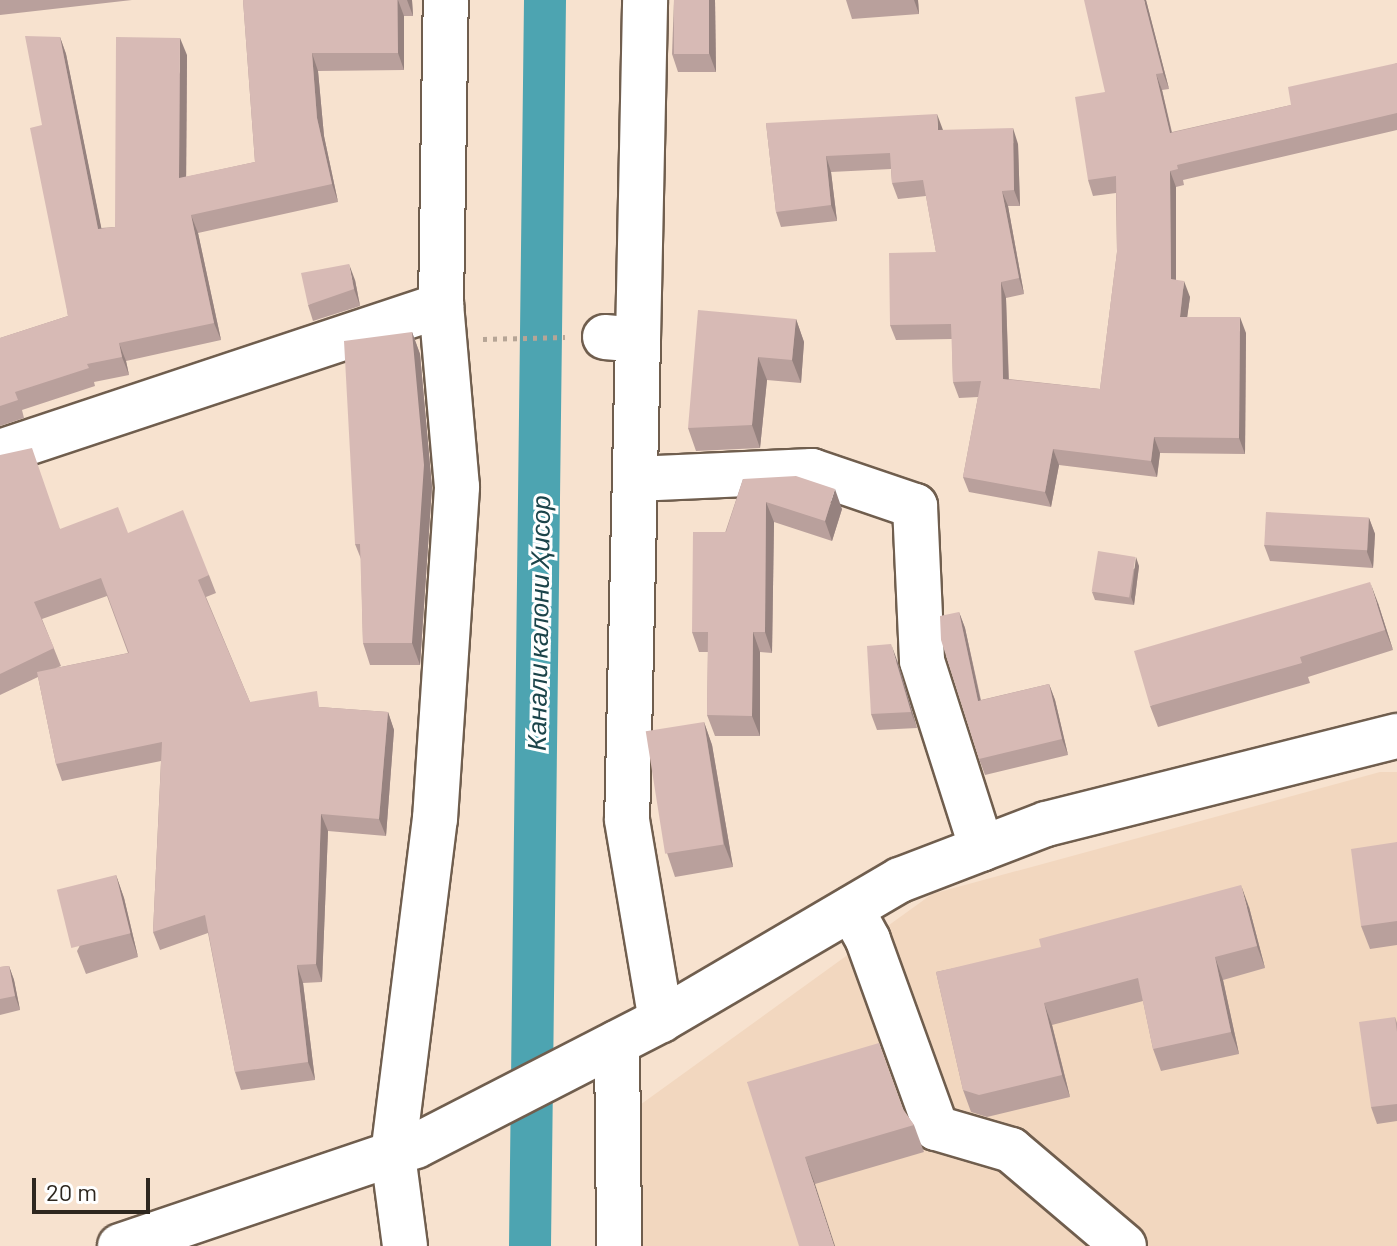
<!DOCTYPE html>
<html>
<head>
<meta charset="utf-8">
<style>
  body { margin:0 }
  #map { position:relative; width:1397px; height:1246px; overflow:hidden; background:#f7e2cf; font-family:Barlow,sans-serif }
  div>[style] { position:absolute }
  .built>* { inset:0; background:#f2d7bf }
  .canal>* { height:42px; margin:-21px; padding:0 21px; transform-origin:21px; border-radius:21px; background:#4da4b1 }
  .path>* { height:5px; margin-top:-2.5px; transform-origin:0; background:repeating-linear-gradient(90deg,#b6a596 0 4px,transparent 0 10px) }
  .roads { filter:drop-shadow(2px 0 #705e4e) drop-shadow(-2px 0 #705e4e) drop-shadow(0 2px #705e4e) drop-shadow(0 -2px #705e4e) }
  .street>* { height:44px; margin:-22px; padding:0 22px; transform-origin:22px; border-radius:22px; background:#fff }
  .secondary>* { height:44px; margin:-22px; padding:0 22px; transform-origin:22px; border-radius:22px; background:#fff }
  .wall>* { inset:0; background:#b9a09c }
  .shaded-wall>* { inset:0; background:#96827f }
  .building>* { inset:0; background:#d7bab5; transform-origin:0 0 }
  span { translate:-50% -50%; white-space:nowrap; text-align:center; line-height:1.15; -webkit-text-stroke:6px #fff; paint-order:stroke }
  .water-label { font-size:26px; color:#1c444a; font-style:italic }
  .scale { position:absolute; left:32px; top:1178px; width:118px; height:36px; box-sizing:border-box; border:4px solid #2e271f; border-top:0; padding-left:10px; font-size:24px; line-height:28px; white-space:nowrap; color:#2e271f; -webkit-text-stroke:6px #fff; paint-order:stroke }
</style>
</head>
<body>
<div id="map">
  <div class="built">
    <i style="clip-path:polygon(1380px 772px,1397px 772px,1397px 1246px,629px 1246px,633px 1110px,932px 894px)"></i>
  </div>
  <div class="canal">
    <i style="left:530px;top:1246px;width:1246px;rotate:-89.31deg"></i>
  </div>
  <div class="path">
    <i style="left:483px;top:339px;width:82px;rotate:-1.4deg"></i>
  </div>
  <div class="roads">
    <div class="street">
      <i style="left:605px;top:337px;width:33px;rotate:5deg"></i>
      <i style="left:638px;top:340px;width:340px;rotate:-88.8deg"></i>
      <i style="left:638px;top:340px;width:480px;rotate:91.3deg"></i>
      <i style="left:627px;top:820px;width:203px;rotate:80.4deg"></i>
      <i style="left:0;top:452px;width:465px;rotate:-18.4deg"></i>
      <i style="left:441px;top:305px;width:305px;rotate:-89.1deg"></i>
      <i style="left:635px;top:479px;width:177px;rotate:-2.6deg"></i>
      <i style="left:812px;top:471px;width:109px;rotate:18.8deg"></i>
      <i style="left:915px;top:506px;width:155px;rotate:87.4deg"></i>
      <i style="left:922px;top:661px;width:197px;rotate:72.3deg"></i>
      <i style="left:851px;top:909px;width:35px;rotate:61deg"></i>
      <i style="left:868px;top:940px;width:200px;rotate:70.1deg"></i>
      <i style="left:936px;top:1128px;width:78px;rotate:16.3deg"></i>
      <i style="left:1011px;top:1150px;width:148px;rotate:40.3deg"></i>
      <i style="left:617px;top:1043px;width:203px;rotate:89.4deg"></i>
      <i style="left:405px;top:1246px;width:92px;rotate:-97.5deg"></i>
      <i style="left:393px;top:1155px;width:339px;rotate:-82.9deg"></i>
      <i style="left:435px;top:819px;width:333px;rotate:-86.2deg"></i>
      <i style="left:457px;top:487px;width:183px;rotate:-95deg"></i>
    </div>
    <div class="secondary">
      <i style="left:120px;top:1246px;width:312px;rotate:-18.7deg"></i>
      <i style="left:416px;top:1146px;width:276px;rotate:-27.2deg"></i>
      <i style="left:661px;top:1020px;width:277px;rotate:-30.4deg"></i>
      <i style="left:900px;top:880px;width:156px;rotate:-21deg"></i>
      <i style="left:1046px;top:824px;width:362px;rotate:-14.1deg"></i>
    </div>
  </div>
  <div class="wall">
    <i style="clip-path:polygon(0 0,132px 0,0 15px)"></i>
    <i style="clip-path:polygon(243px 0,412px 0,413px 16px,404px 16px,404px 70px,318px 71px,324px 136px,338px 202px,198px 233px,221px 340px,126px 361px,129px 375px,94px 382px,95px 386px,22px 410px,24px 418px,0 426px,0 338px,68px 316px,42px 125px,60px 37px,66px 54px,101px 228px,115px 227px,187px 55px,186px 177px,255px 162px)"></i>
    <i style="clip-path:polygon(674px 0,715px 0,716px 72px,678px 72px,672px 54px)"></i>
    <i style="clip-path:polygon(846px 0,918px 0,919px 14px,852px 19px)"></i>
    <i style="clip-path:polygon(1146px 0,1169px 89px,1162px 90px,1172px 132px,1291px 105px,1397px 63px,1397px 130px,1183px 180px,1184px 185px,1176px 187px,1176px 280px,1190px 297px,1187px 317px,1246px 333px,1245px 454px,1160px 453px,1157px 477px,1059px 465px,1051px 507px,969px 492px,963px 477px,978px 397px,959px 398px,953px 382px,952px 339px,896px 340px,890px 325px,936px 252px,926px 196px,898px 199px,892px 183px,891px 169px,831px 172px,837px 221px,781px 227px,776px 212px,766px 123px,943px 130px,1018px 144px,1020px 206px,1008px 206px,1024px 294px,1006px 298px,1009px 379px,1100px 389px,1117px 252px,1116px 193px,1093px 196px,1088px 180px,1105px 92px)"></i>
    <i style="clip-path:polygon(355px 280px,360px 306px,313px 321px,308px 305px)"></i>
    <i style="clip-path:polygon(796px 319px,804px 342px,801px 383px,767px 380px,760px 448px,696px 451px,688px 428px)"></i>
    <i style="clip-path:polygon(412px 332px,420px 354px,432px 487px,420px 665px,370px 665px,363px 643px,361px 559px,355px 544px)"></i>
    <i style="clip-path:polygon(evenodd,0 455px,60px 529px,128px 533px,209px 575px,216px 593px,206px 597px,250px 702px,388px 712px,394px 730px,386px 836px,328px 831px,322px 982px,303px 983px,315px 1080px,241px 1090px,235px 1072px,208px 933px,160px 950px,153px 932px,161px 761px,62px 781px,56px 764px,38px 677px,0 695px,0 455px,107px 596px,128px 653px,56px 668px,61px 666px,42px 619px,107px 596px)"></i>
    <i style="clip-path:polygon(743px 479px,842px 509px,832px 541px,774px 522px,772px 653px,760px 652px,760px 736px,715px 736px,707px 715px,708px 652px,699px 652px,692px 632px)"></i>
    <i style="clip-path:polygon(1369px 518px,1375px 534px,1373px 568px,1270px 561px,1264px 545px)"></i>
    <i style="clip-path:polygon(1139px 566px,1134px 605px,1095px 600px,1092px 592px)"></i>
    <i style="clip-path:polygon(1378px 603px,1393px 650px,1308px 677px,1310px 683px,1158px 727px,1150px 706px)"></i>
    <i style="clip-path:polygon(959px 612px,965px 628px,981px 700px,1049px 684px,1055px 700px,1068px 755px,985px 775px,979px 759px)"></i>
    <i style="clip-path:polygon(897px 660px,917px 728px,877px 730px,871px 714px)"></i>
    <i style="clip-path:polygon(704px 722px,712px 745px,733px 867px,675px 877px,667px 853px)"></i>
    <i style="clip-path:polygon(1397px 842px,1397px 945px,1370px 949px,1361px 926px)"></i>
    <i style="clip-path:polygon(116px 875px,124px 898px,138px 957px,86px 974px,77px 951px)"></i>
    <i style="clip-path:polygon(1249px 907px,1265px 968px,1223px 980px,1239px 1054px,1161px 1071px,1153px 1049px,1143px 1001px,1052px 1025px,1070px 1097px,987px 1117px,971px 1112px,963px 1090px,936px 972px)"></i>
    <i style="clip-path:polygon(9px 966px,14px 980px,20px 1010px,0 1015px,0 967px)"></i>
    <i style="clip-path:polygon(1395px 1017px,1397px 1023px,1397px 1121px,1377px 1124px,1371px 1107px)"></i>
    <i style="clip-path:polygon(747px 1082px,903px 1110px,914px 1125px,924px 1152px,815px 1184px)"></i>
  </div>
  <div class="shaded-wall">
    <i style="clip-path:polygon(398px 0,404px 16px,404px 70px,398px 53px)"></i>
    <i style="clip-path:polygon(407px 0,412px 0,413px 16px)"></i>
    <i style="clip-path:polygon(709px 0,715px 0,716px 72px,709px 53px)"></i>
    <i style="clip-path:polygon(914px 0,918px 0,919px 14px)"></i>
    <i style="clip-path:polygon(1144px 0,1146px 0,1169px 89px,1163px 73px)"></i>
    <i style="clip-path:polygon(60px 37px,66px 54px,105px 246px,98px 229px)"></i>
    <i style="clip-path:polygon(180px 38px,187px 55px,186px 196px,179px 178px)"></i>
    <i style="clip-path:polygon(312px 53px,318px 71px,324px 136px,338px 202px,332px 184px,317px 118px)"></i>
    <i style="clip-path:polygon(1156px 74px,1162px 90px,1175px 148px,1170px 133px)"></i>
    <i style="clip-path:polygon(937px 114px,943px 130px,938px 130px)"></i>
    <i style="clip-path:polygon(1013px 128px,1018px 144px,1020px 206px,1014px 190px)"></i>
    <i style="clip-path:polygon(826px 156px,831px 172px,837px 221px,831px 205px)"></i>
    <i style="clip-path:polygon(1170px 171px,1176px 187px,1176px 295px,1171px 279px)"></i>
    <i style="clip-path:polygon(1002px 191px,1008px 206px,1024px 294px,1019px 278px)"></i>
    <i style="clip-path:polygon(191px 215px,198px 233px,221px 340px,214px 323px)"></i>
    <i style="clip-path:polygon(349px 264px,355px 280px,360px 306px,354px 289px)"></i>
    <i style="clip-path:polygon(1184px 281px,1190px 297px,1185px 333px,1180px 317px)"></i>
    <i style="clip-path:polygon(1001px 282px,1006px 298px,1009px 395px,1003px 379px)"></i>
    <i style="clip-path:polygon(1240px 317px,1246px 333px,1245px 454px,1239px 438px)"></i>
    <i style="clip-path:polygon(796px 319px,804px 342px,801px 383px,792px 360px)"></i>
    <i style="clip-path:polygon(412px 332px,420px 354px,432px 487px,420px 665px,412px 643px)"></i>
    <i style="clip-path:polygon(119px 343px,126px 361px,129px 375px,122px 357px)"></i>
    <i style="clip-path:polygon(758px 357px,767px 380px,760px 448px,752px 425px)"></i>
    <i style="clip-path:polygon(1154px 437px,1160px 453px,1157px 477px,1151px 461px)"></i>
    <i style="clip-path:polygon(1053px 449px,1059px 465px,1051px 507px,1045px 492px)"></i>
    <i style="clip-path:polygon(835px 489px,842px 509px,832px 541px,825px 521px)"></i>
    <i style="clip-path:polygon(766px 502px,774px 522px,772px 653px,765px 632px)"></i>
    <i style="clip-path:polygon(1369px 518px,1375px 534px,1373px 568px,1367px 552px)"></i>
    <i style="clip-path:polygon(1136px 557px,1139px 566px,1134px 605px,1131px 597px)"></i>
    <i style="clip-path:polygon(1370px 582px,1378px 603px,1393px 650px,1385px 630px)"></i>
    <i style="clip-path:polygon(959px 612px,965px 628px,984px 717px,978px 701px)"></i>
    <i style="clip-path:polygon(753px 632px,760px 652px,760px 736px,752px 716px)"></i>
    <i style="clip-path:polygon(891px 644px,897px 660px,917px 728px,911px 712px)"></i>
    <i style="clip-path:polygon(1049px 684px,1055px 700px,1068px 755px,1062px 739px)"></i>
    <i style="clip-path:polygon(388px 712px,394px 730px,386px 836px,379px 819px)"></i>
    <i style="clip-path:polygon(704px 722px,712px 745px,733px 867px,724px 844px)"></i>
    <i style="clip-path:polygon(321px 814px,328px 831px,322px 982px,316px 964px)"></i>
    <i style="clip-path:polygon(116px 875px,124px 898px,138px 957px,130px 933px)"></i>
    <i style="clip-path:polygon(1241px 885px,1249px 907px,1265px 968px,1257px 946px)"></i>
    <i style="clip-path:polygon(1215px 957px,1223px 980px,1239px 1054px,1231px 1032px)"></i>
    <i style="clip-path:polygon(297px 965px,303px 983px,315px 1080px,308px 1062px)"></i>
    <i style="clip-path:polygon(9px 966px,14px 980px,20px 1010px,15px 996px)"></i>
    <i style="clip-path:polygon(1044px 1003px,1052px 1025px,1070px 1097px,1062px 1075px)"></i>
    <i style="clip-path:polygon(805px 1157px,815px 1184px,835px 1246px,834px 1246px)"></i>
  </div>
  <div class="building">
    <i style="clip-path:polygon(243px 0,397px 0,398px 53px,312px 53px,317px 118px,332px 184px,191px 215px,214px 323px,119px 343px,122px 357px,87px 364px,89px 368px,15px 392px,18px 400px,0 406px,0 338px,68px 316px,30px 128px,42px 125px,25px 36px,60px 37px,98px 229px,115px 227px,116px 37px,180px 38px,179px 178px,255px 162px)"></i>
    <i style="left:674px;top:0;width:35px;height:54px"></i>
    <i style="clip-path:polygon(1084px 0,1144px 0,1163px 73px,1156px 74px,1170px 133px,1291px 105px,1288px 87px,1397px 63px,1397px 113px,1177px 165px,1178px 169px,1170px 171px,1171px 279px,1184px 281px,1180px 317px,1240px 317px,1239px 438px,1154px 437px,1151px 461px,1053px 449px,1045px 492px,963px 477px,981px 381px,953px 382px,951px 324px,890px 325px,889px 253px,936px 252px,923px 180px,892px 183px,890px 153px,826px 156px,831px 205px,776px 212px,766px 123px,937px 114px,938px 130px,1013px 128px,1014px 190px,1002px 191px,1019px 278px,1001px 282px,1003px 379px,1100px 389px,1117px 252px,1116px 176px,1088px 180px,1075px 97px,1105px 92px)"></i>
    <i style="clip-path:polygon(349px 264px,354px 289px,308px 305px,301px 273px)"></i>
    <i style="clip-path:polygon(698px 310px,796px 319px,792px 360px,758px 357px,752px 425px,688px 428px)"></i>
    <i style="clip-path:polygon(412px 332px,424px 465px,412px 643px,363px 643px,360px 544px,355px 544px,344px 341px)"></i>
    <i style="clip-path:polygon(32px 448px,60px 529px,118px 507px,128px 533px,183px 510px,209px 575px,198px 580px,250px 702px,317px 691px,319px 707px,388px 712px,379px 819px,321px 814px,316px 964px,297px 965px,308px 1062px,235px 1072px,205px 915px,153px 932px,162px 742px,56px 764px,37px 672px,129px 653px,101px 578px,34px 602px,54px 648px,0 674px,0 455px)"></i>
    <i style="clip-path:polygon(796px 476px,835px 489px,825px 521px,766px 502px,765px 632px,753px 632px,752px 716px,707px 715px,708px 632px,692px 632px,693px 532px,726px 532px,743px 479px)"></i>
    <i style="left:1266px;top:512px;width:103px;height:33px;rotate:3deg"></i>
    <i style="left:1098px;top:551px;width:38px;height:41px;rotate:9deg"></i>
    <i style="clip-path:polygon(1370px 582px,1385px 630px,1300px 657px,1302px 663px,1150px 706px,1134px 651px)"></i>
    <i style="clip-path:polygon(959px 612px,978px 701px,1049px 684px,1062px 739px,979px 759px,941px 640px,940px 616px)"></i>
    <i style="clip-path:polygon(891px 644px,911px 712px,871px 714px,867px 646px)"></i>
    <i style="left:704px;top:722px;width:124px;height:59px;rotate:81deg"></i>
    <i style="clip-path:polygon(1397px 842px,1397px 921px,1361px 926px,1351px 849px)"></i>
    <i style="left:116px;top:875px;width:60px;height:61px;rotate:76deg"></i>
    <i style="clip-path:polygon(1241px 885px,1257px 946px,1215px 957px,1231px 1032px,1153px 1049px,1138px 978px,1044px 1003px,1062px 1075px,979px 1095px,963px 1090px,936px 972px,1041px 947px,1039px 939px)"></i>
    <i style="clip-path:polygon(9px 966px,15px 996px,0 999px,0 967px)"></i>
    <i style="clip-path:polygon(1395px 1017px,1397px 1032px,1397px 1104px,1371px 1107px,1359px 1022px)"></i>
    <i style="clip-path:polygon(879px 1043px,903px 1109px,914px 1125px,805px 1157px,834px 1246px,799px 1246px,747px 1082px)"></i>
  </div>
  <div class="water-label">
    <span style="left:538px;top:623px;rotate:-89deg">Канали калони Ҳисор</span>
  </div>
  <div class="scale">20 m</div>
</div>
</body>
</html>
